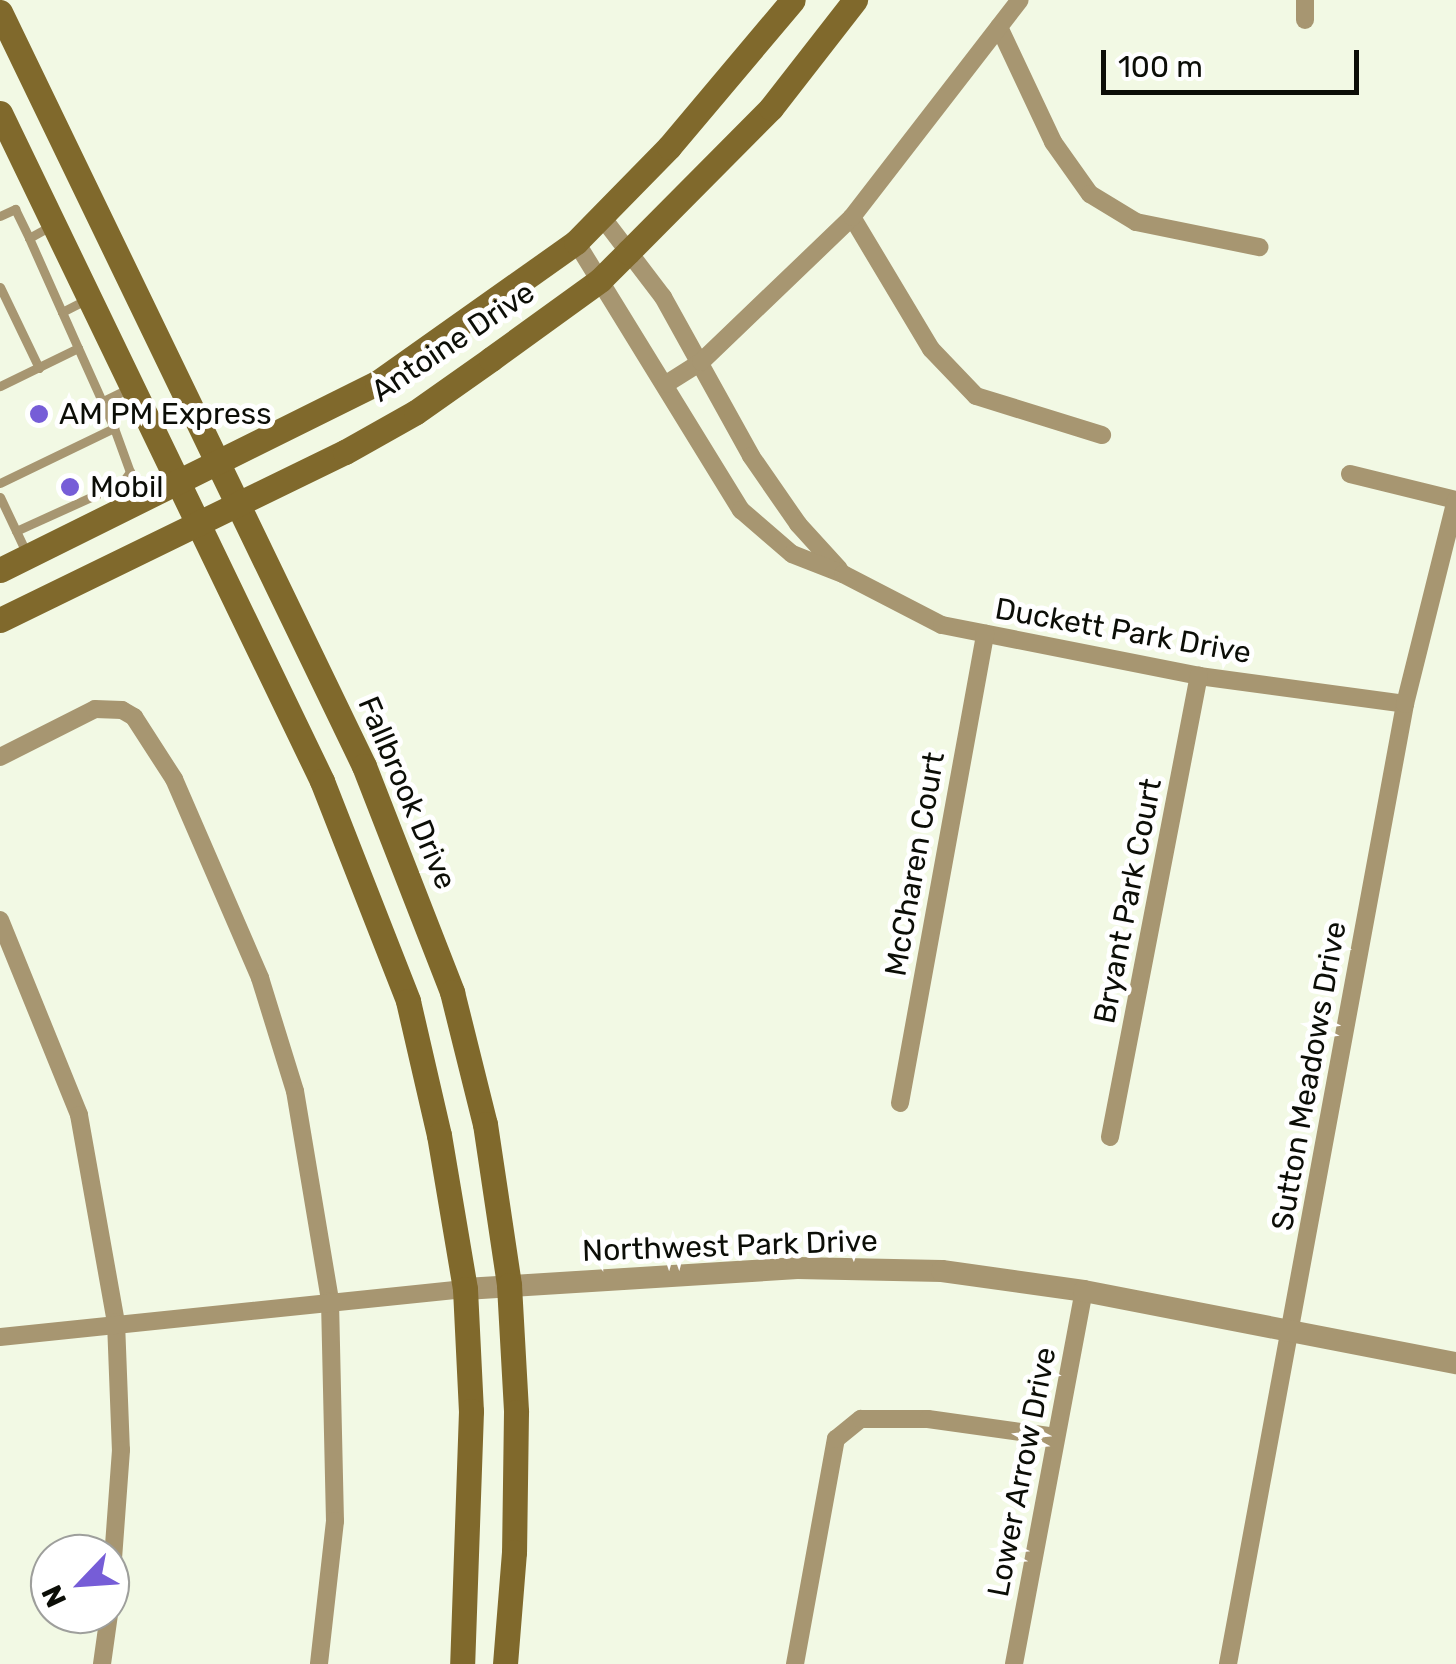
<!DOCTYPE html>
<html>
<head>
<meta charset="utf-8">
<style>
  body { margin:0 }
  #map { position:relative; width:1456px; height:1664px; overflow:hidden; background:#f2f9e4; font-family:Rubik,sans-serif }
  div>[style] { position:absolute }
  .service>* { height:9px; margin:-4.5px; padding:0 4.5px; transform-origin:4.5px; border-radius:4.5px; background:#a79671 }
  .minor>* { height:18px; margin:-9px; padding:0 9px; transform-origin:9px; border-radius:9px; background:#a79671 }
  .tertiary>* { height:22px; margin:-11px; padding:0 11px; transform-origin:11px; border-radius:11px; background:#a79671 }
  .secondary>* { height:25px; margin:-12.5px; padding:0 12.5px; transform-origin:12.5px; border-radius:12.5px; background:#80692c }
  .dots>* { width:28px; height:28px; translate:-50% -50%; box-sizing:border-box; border:5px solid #fff; border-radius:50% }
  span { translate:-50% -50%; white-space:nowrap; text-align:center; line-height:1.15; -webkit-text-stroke:10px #fff; paint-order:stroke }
  .street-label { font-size:30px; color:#0c0e07 }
  .poi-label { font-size:30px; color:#0c0e07 }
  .left { translate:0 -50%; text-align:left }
  .north { position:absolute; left:30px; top:1534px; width:100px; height:100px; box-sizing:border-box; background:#fff; border:2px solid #9e9f9c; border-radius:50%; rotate:245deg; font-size:28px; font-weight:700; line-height:40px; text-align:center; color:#0c0e07 }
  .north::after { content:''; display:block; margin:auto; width:35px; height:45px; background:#765dd7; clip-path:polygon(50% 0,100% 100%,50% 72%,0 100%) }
  .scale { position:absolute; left:1101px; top:50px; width:258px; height:45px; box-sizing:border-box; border:5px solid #0c0e07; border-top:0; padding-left:12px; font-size:30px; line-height:35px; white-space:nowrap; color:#0c0e07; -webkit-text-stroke:8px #fff; paint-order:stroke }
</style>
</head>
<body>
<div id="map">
  <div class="service">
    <i style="left:0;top:216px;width:17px;rotate:-25deg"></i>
    <i style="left:15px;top:209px;width:32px;rotate:64deg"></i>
    <i style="left:29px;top:238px;width:26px;rotate:-29deg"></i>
    <i style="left:29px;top:238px;width:81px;rotate:66deg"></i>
    <i style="left:0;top:287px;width:90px;rotate:64.3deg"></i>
    <i style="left:78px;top:348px;width:39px;rotate:-114deg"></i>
    <i style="left:62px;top:312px;width:28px;rotate:-27deg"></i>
    <i style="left:103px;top:401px;width:32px;rotate:-26deg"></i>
    <i style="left:0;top:483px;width:127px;rotate:-25.8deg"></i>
    <i style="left:114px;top:428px;width:88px;rotate:-114.2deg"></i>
    <i style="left:78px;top:348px;width:87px;rotate:154deg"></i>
    <i style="left:0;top:497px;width:63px;rotate:64.7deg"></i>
    <i style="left:16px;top:531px;width:116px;rotate:-24.4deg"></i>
    <i style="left:122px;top:483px;width:14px;rotate:-54deg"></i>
    <i style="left:130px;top:472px;width:47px;rotate:-110deg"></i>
  </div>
  <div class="minor">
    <i style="left:1305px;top:0;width:20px;rotate:90deg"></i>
    <i style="left:999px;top:27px;width:127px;rotate:64.8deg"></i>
    <i style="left:1053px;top:142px;width:64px;rotate:54.6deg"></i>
    <i style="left:1090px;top:194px;width:54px;rotate:31.3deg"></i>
    <i style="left:1136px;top:222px;width:126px;rotate:11.5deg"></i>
    <i style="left:602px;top:217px;width:101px;rotate:52.7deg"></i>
    <i style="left:663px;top:297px;width:182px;rotate:61deg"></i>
    <i style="left:751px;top:456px;width:83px;rotate:55.3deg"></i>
    <i style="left:798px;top:524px;width:61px;rotate:47.7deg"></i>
    <i style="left:852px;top:217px;width:154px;rotate:59.1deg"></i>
    <i style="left:931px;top:349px;width:65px;rotate:46.2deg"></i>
    <i style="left:976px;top:396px;width:132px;rotate:17.2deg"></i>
    <i style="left:576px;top:242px;width:315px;rotate:58.4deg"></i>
    <i style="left:741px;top:510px;width:67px;rotate:40.8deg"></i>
    <i style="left:792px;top:554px;width:55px;rotate:21.4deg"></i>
    <i style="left:843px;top:574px;width:111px;rotate:27.3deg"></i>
    <i style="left:942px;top:625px;width:262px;rotate:11.2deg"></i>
    <i style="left:1199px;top:676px;width:208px;rotate:7.7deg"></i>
    <i style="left:666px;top:384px;width:41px;rotate:-32.2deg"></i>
    <i style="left:701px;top:362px;width:209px;rotate:-43.8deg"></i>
    <i style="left:852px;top:217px;width:274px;rotate:-52.3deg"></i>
    <i style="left:1350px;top:474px;width:109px;rotate:13.8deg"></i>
    <i style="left:0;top:757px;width:106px;rotate:-26.8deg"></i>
    <i style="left:95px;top:709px;width:27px;rotate:2deg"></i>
    <i style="left:122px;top:710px;width:14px;rotate:30deg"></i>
    <i style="left:134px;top:717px;width:74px;rotate:57.2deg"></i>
    <i style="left:174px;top:779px;width:217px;rotate:66.6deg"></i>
    <i style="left:260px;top:978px;width:118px;rotate:72.8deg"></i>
    <i style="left:295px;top:1091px;width:213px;rotate:80.5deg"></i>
    <i style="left:330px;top:1301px;width:220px;rotate:88.7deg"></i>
    <i style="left:335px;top:1521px;width:144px;rotate:96.4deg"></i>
    <i style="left:0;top:920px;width:210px;rotate:67.9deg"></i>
    <i style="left:79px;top:1115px;width:210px;rotate:79.9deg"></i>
    <i style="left:116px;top:1322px;width:128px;rotate:87.8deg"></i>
    <i style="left:121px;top:1450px;width:149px;rotate:94.2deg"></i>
    <i style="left:900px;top:1103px;width:477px;rotate:-79.7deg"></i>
    <i style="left:1110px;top:1137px;width:470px;rotate:-79.1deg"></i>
    <i style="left:0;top:1337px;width:467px;rotate:-5.9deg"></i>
    <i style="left:102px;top:1664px;width:50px;rotate:-82deg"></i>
    <i style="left:795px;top:1664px;width:229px;rotate:-79.7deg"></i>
    <i style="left:836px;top:1439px;width:32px;rotate:-39deg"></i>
    <i style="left:861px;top:1419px;width:67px"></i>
    <i style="left:928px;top:1419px;width:129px;rotate:8deg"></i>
    <i style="left:1014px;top:1664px;width:380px;rotate:-79.4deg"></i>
    <i style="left:1228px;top:1664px;width:976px;rotate:-79.55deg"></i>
    <i style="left:1405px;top:704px;width:210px;rotate:-76deg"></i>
  </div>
  <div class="tertiary">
    <i style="left:465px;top:1289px;width:333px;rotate:-3.6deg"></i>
    <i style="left:797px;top:1268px;width:145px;rotate:1.2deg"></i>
    <i style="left:942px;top:1271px;width:143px;rotate:8deg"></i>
    <i style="left:1084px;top:1291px;width:379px;rotate:11deg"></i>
  </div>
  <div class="secondary">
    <i style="left:0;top:12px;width:837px;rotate:64.23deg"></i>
    <i style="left:364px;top:766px;width:243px;rotate:68.7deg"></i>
    <i style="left:452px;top:992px;width:136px;rotate:76deg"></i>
    <i style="left:485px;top:1124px;width:163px;rotate:81.5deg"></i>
    <i style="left:509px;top:1285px;width:127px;rotate:86.8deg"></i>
    <i style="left:516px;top:1412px;width:140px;rotate:90.8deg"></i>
    <i style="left:514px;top:1552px;width:112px;rotate:94.6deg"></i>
    <i style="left:0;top:113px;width:742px;rotate:64.26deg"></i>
    <i style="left:322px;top:781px;width:236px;rotate:68.6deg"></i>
    <i style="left:408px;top:1001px;width:138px;rotate:77deg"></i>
    <i style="left:439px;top:1135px;width:156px;rotate:80.4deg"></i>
    <i style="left:465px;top:1289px;width:122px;rotate:87.2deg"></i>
    <i style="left:471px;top:1411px;width:253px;rotate:92deg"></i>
    <i style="left:0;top:570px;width:421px;rotate:-26.4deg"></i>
    <i style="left:377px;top:383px;width:244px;rotate:-35.3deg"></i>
    <i style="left:576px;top:242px;width:133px;rotate:-45.6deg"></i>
    <i style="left:669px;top:147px;width:192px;rotate:-49.9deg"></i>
    <i style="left:0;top:620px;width:384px;rotate:-26deg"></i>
    <i style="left:345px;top:452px;width:81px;rotate:-29.4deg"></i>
    <i style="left:416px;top:412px;width:92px;rotate:-35.2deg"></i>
    <i style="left:491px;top:359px;width:135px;rotate:-35.9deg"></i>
    <i style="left:600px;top:280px;width:40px;rotate:-45deg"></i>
    <i style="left:628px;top:252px;width:203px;rotate:-45.2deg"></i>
    <i style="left:771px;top:108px;width:137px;rotate:-52.1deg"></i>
  </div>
  <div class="dots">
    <i style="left:39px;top:414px;background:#765dd7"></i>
    <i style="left:70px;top:487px;background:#765dd7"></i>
  </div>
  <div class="street-label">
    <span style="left:453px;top:342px;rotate:-34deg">Antoine Drive</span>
    <span style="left:1123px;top:631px;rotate:10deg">Duckett Park Drive</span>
    <span style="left:407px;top:793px;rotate:67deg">Fallbrook Drive</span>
    <span style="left:915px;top:864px;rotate:-80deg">McCharen Court</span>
    <span style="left:1128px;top:901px;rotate:-79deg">Bryant Park Court</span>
    <span style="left:1309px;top:1076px;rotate:-80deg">Sutton Meadows Drive</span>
    <span style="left:730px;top:1246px;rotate:-2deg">Northwest Park Drive</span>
    <span style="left:1022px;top:1472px;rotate:-79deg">Lower Arrow Drive</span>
  </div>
  <div class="poi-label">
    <span class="left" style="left:59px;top:414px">AM PM Express</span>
    <span class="left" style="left:90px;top:487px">Mobil</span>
  </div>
  <div class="north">N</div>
  <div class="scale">100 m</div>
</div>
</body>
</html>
